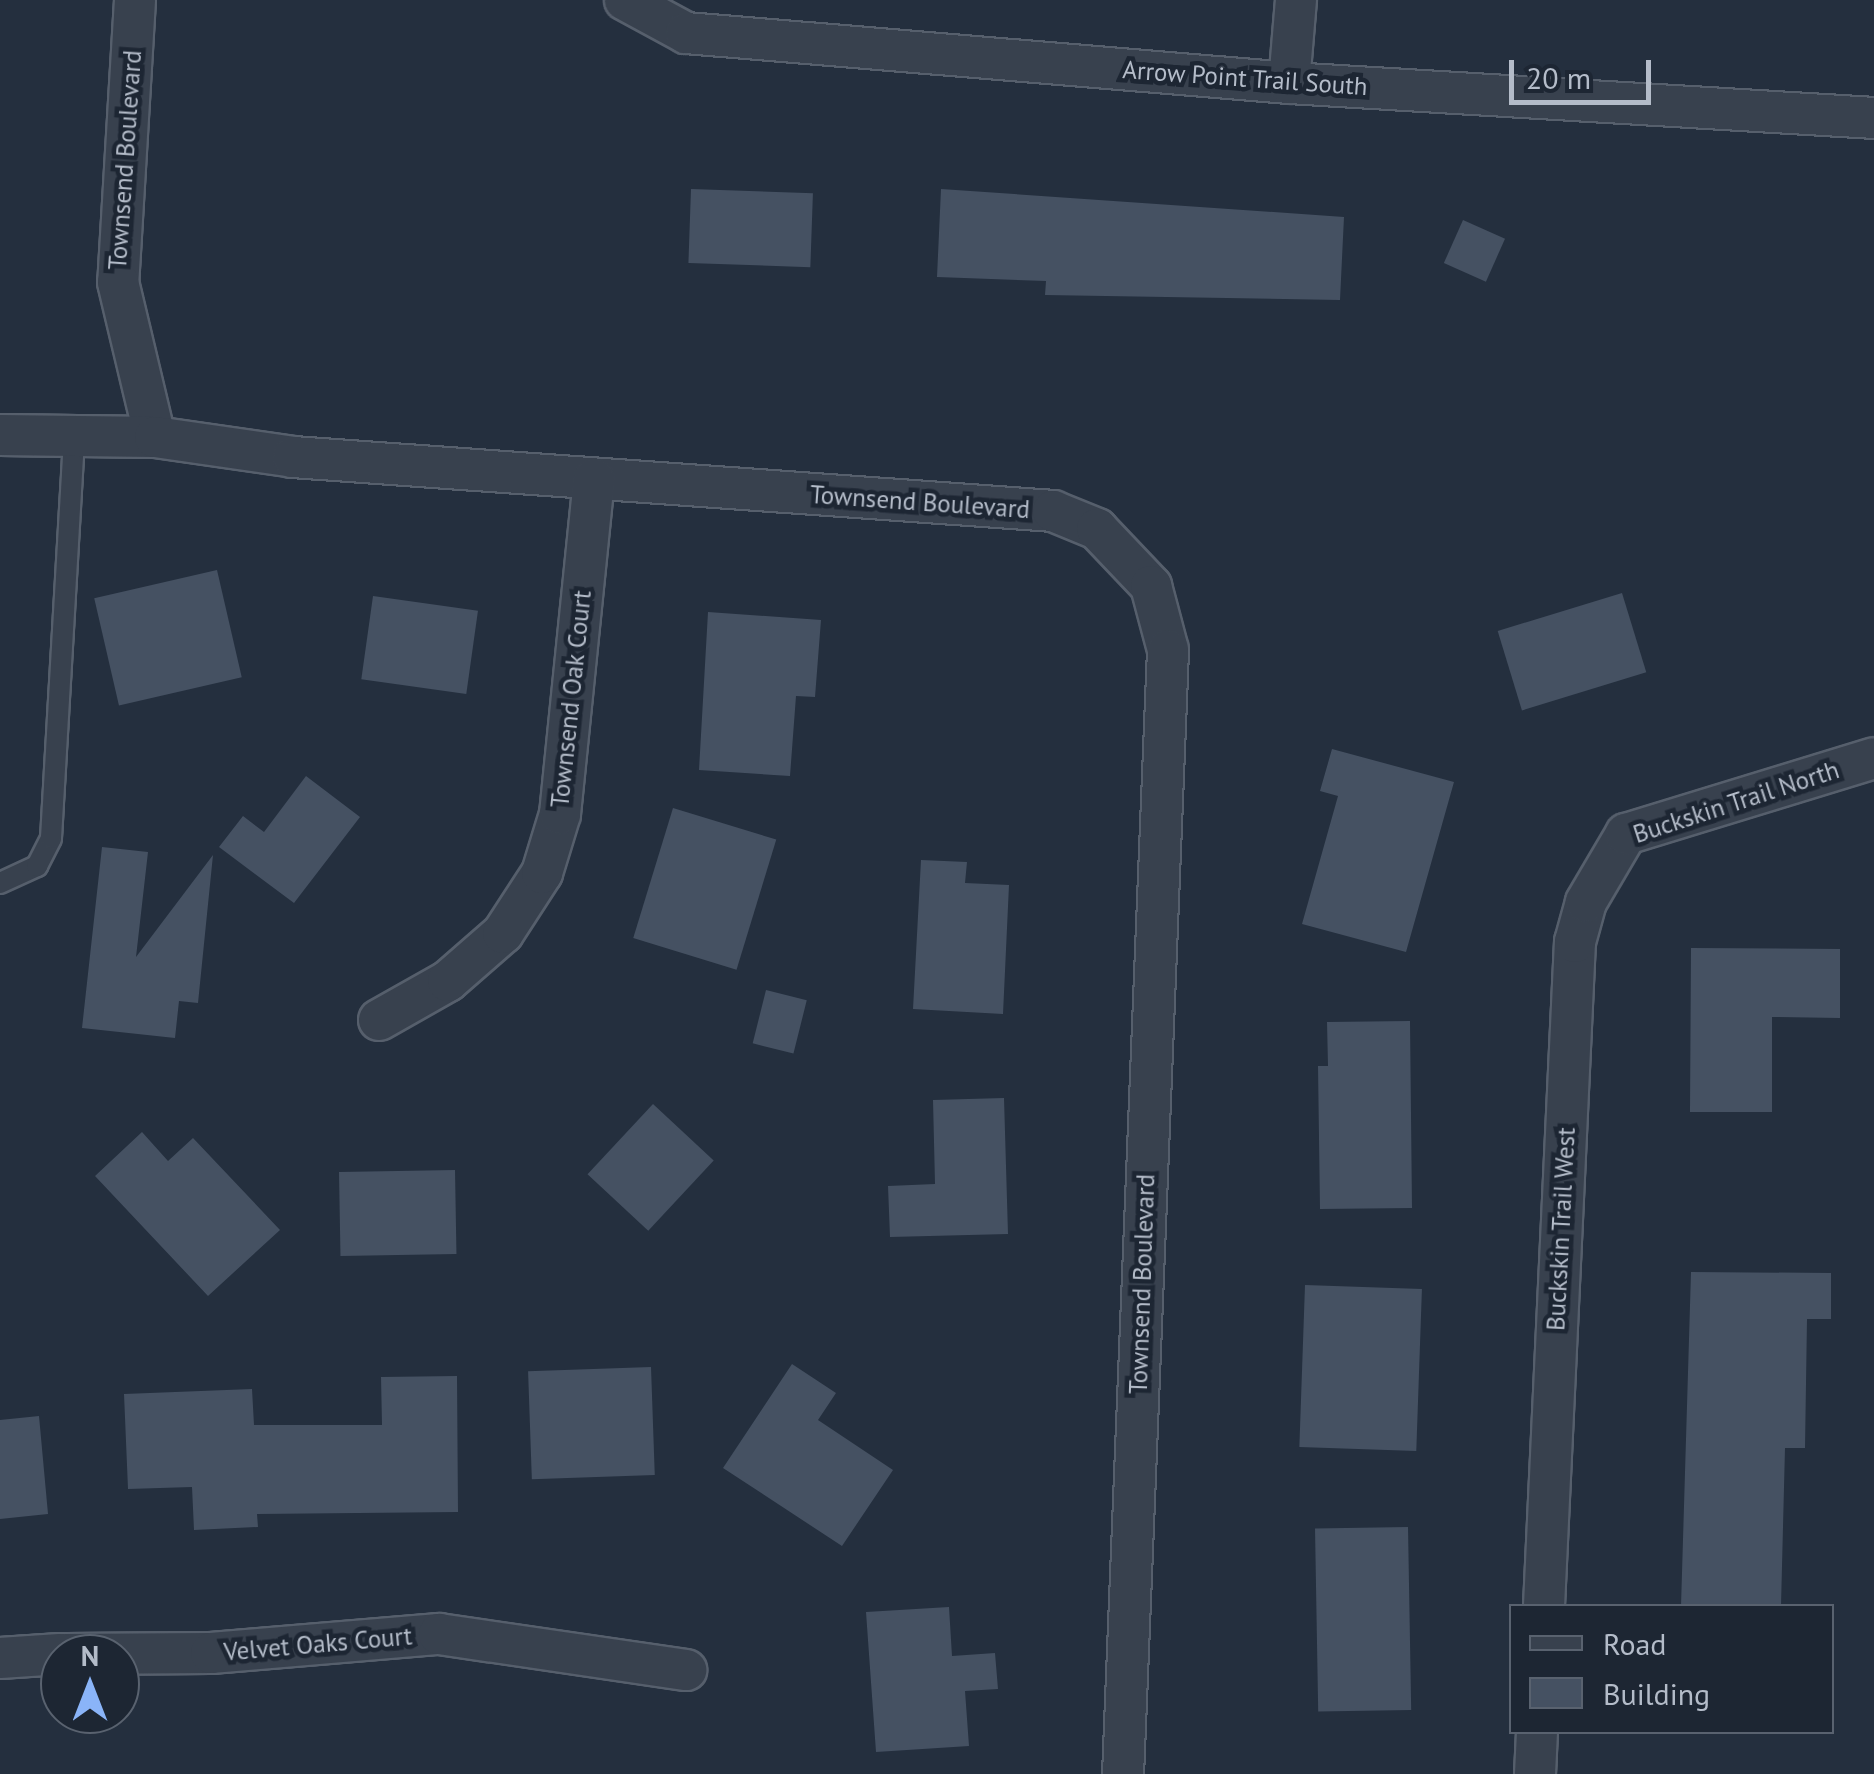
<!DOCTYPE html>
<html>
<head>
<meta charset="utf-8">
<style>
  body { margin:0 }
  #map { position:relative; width:1874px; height:1774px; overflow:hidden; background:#242f3e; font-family:"PT Sans",sans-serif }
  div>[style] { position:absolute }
  .building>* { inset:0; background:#455162; transform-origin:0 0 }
  .roads { filter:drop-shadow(2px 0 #565f6c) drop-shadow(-2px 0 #565f6c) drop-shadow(0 2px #565f6c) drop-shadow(0 -2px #565f6c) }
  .service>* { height:20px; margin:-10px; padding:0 10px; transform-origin:10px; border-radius:10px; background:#38414e }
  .minor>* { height:40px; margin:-20px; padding:0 20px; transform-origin:20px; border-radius:20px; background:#38414e }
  span { translate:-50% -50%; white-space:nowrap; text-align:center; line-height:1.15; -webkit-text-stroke:9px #1d2633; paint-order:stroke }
  .street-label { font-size:25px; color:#b4bcc9 }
  .legend { position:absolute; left:1509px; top:1604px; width:325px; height:130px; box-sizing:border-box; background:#1d2633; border:2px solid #59626f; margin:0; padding:12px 18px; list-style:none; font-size:30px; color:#b4bcc9 }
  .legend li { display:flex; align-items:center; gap:20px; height:50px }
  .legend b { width:50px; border:2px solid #59626f }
  .north { position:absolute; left:40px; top:1634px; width:100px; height:100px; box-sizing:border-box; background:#1d2633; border:2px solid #59626f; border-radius:50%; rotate:0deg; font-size:28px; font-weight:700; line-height:40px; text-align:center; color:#b4bcc9 }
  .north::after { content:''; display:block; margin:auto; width:35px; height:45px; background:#8ab4f8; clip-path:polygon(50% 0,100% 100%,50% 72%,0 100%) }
  .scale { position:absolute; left:1509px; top:60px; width:142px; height:45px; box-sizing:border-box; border:5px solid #b4bcc9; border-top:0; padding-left:12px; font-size:30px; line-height:35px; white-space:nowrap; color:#b4bcc9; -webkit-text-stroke:8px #1d2633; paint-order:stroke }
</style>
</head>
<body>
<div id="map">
  <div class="building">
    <i style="left:691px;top:189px;width:122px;height:74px;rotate:2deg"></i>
    <i style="clip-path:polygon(941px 189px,1344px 217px,1340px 300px,1045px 295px,1046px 281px,937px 277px)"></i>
    <i style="left:1463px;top:220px;width:46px;height:47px;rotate:24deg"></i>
    <i style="left:217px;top:570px;width:110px;height:126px;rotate:77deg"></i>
    <i style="left:1622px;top:593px;width:83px;height:130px;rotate:73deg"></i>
    <i style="left:373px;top:596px;width:106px;height:84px;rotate:8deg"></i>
    <i style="clip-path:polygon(708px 612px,821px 620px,815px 697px,796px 696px,790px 776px,699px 770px)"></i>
    <i style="clip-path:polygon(1332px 749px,1454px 782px,1406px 952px,1302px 924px,1338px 796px,1320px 791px)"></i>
    <i style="clip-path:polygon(306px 776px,360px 817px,294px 903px,219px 847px,243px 816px,264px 832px)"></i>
    <i style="left:673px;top:808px;width:108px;height:136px;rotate:17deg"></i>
    <i style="clip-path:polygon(102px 847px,148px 852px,136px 957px,213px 855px,198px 1003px,179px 1001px,175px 1038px,82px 1028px)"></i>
    <i style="clip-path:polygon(921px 860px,967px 862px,965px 883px,1009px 885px,1003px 1014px,913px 1009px)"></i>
    <i style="clip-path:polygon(1691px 948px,1840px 949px,1840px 1018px,1772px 1017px,1772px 1112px,1690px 1112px)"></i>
    <i style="left:766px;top:990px;width:42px;height:55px;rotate:14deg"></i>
    <i style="clip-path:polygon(1410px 1021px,1412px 1208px,1320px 1209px,1318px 1066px,1328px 1066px,1327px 1022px)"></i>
    <i style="clip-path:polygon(1004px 1098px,1008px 1234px,890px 1237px,888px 1186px,935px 1184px,933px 1100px)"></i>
    <i style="left:653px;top:1104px;width:83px;height:96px;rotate:43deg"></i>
    <i style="clip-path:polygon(142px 1132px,168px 1161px,193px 1138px,280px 1230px,208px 1296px,95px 1176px)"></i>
    <i style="left:455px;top:1170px;width:84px;height:116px;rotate:89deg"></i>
    <i style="clip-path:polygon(1691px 1272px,1831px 1273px,1831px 1319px,1807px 1319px,1805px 1448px,1785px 1448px,1781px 1606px,1681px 1606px)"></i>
    <i style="left:1305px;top:1285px;width:117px;height:162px;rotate:2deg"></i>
    <i style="clip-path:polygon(792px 1364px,836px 1393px,818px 1420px,893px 1470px,842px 1546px,723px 1468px)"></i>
    <i style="left:651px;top:1367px;width:108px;height:123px;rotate:88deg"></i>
    <i style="clip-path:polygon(457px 1376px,458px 1512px,257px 1514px,258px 1527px,194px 1530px,192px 1487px,128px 1489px,124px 1394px,252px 1389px,254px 1425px,382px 1425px,381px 1377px)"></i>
    <i style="clip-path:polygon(39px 1416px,48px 1514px,0 1519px,0 1420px)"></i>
    <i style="left:1408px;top:1527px;width:183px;height:93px;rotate:89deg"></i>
    <i style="clip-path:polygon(949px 1607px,952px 1656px,995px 1653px,998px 1689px,965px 1691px,969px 1746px,876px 1752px,866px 1612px)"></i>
  </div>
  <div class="roads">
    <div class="service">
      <i style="left:0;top:883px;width:41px;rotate:-24.7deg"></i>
      <i style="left:37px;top:866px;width:31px;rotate:-63deg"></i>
      <i style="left:51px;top:838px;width:404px;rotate:-86.7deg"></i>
    </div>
    <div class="minor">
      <i style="left:135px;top:0;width:283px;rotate:93.4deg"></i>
      <i style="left:118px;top:282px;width:159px;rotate:76.6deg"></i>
      <i style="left:625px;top:0;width:69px;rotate:28.4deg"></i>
      <i style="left:686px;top:33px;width:605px;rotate:4.74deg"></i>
      <i style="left:1289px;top:83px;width:586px;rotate:3.42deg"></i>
      <i style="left:1289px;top:83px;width:83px;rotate:-85.2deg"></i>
      <i style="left:0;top:435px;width:155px;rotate:0.7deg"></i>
      <i style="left:155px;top:437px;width:139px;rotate:8.2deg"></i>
      <i style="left:293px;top:457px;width:762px;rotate:4.06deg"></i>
      <i style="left:1053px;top:511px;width:48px;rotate:22.2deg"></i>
      <i style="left:1097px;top:529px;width:79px;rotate:46.5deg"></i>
      <i style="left:1151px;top:586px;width:66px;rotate:75.1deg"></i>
      <i style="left:1168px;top:650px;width:1125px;rotate:92.29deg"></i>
      <i style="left:379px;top:1020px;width:79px;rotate:-29.5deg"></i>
      <i style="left:448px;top:981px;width:73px;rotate:-41.1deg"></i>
      <i style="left:503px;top:933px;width:72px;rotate:-57deg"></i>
      <i style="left:542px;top:873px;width:62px;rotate:-73deg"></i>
      <i style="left:560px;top:814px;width:337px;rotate:-84.2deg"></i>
      <i style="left:1544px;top:1606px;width:665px;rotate:-87.33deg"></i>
      <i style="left:1575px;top:942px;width:41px;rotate:-74.6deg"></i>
      <i style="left:1586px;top:902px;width:79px;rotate:-59.5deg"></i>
      <i style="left:1626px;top:834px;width:259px;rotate:-17deg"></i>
      <i style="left:66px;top:1654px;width:145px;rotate:-0.4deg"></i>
      <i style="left:211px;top:1653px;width:229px;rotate:-4.8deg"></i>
      <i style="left:439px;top:1634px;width:250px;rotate:8.3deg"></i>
      <i style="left:0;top:1658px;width:60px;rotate:-3.8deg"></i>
      <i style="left:1535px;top:1774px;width:42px;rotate:-87.3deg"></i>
    </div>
  </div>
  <div class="street-label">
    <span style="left:1245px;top:78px;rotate:4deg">Arrow Point Trail South</span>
    <span style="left:125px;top:160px;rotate:-86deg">Townsend Boulevard</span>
    <span style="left:920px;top:502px;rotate:4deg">Townsend Boulevard</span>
    <span style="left:571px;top:699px;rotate:-84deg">Townsend Oak Court</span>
    <span style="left:1736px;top:802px;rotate:-18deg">Buckskin Trail North</span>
    <span style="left:1561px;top:1229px;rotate:-87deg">Buckskin Trail West</span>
    <span style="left:1142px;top:1284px;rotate:-88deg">Townsend Boulevard</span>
    <span style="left:318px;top:1644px;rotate:-5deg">Velvet Oaks Court</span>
  </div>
  <ul class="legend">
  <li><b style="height:12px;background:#38414e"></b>Road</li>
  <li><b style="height:28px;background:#455162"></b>Building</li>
  </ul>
  <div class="north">N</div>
  <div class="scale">20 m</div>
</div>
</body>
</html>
